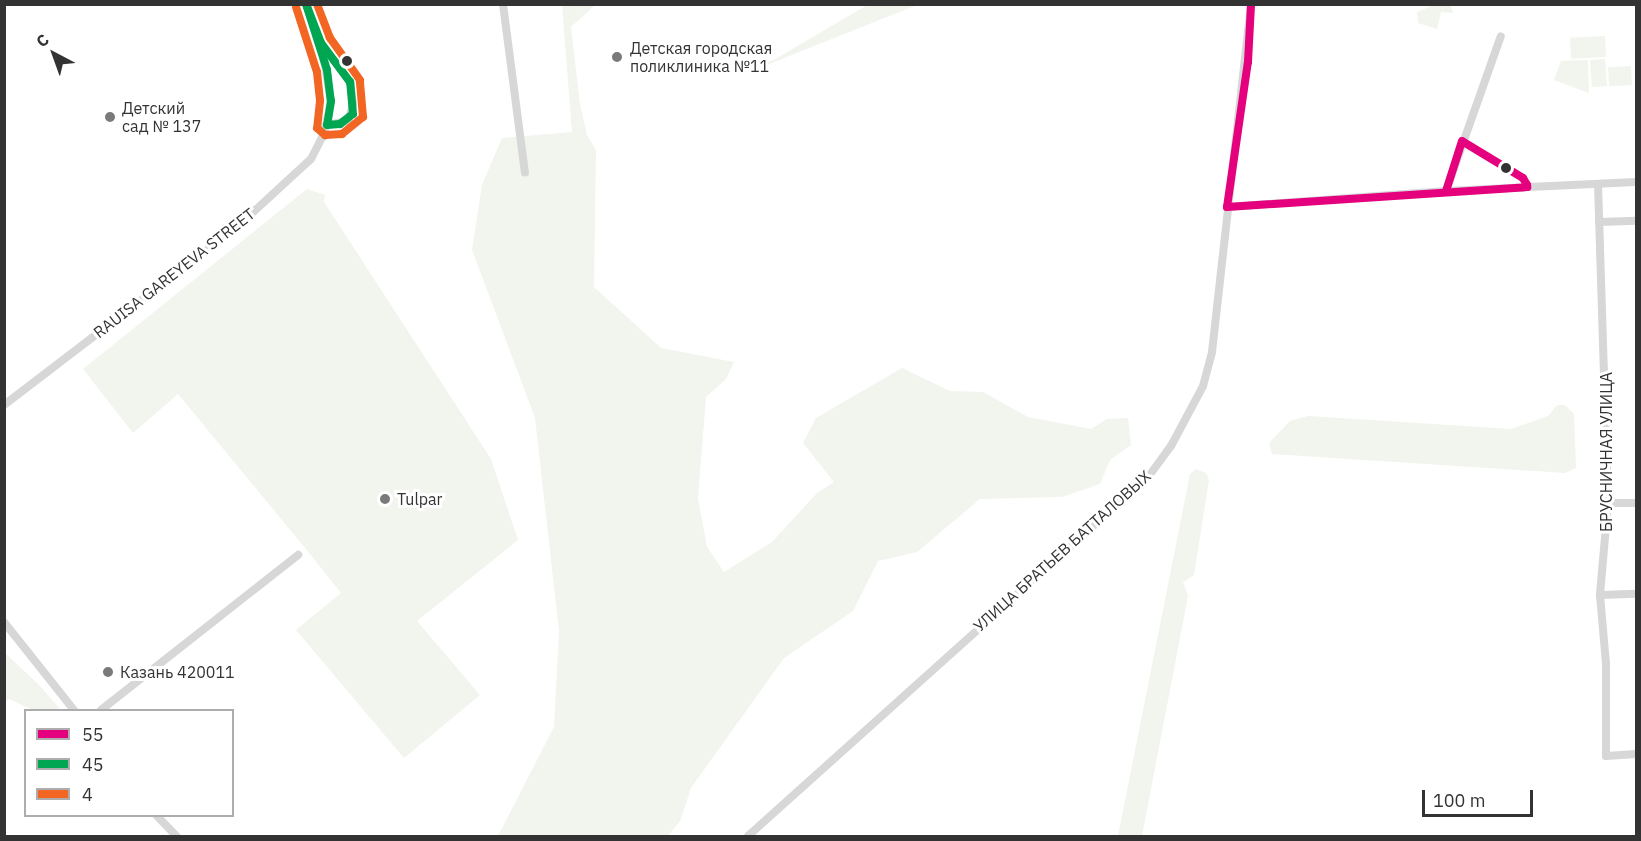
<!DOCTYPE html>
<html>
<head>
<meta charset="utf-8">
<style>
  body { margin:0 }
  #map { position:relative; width:1641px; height:841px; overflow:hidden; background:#fff; font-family:"IBM Plex Sans",sans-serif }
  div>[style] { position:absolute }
  .green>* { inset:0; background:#f1f5ed; transform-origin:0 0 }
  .minor>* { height:8px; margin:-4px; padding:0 4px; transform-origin:4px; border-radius:4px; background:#d7d7d7 }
  .bus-1>* { height:8px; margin:-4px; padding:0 4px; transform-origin:4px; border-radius:4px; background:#e5007d }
  .bus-2>* { height:8px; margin:-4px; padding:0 4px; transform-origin:4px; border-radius:4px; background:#00a651 }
  .bus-3>* { height:8px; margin:-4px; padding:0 4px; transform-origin:4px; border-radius:4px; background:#f26522 }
  .dots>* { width:16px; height:16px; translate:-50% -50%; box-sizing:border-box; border:3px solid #fff; border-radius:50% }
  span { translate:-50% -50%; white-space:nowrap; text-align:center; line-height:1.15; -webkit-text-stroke:6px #fff; paint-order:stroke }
  .poi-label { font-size:16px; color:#333 }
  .left { translate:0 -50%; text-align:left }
  .street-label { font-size:16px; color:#333 }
  .frame { position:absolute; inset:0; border:6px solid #333; pointer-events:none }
  .legend { position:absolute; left:24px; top:709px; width:210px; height:108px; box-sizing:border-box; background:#fff; border:2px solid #adadad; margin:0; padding:8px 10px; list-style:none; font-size:18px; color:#333 }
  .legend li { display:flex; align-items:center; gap:12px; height:30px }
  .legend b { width:30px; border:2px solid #adadad }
  .north { position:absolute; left:24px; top:24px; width:60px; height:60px; -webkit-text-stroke:4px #fff; paint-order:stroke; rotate:319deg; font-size:16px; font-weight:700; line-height:24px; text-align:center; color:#333 }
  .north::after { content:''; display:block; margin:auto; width:21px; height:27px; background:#333; clip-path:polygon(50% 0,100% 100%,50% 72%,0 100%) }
  .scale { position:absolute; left:1422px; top:790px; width:111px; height:27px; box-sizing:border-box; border:3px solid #333; border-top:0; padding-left:8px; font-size:18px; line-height:21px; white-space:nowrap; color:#333; -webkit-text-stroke:4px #fff; paint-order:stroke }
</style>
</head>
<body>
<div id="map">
  <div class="green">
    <i style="clip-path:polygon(869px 4px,917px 5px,764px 66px,759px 63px,772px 61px)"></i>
    <i style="clip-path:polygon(1450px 4px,1453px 13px,1441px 12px,1437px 29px,1418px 23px,1417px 12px,1434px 5px)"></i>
    <i style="clip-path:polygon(562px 5px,595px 5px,571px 27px,580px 105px,587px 135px,596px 150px,594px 287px,661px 348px,734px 362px,726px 379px,706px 397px,698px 498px,707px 547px,724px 572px,772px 542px,817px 493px,834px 482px,803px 443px,816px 418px,902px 368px,950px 391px,983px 392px,1028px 417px,1091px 429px,1107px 419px,1128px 418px,1131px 445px,1110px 460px,1100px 484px,1062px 497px,980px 499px,917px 552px,878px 561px,853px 611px,784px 658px,691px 788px,680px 821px,668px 836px,498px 836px,554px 727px,559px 631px,535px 418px,472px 250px,482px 185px,502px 138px,572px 132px)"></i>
    <i style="left:1605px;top:36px;width:21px;height:35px;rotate:87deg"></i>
    <i style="left:1605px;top:59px;width:27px;height:15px;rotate:86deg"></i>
    <i style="clip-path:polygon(1588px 60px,1589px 93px,1554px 80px,1561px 61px)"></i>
    <i style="left:1631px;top:66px;width:19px;height:23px;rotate:87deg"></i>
    <i style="clip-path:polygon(307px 189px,325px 195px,324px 202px,491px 459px,518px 540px,417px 621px,480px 695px,404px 758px,296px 630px,341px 593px,310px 554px,178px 394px,133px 433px,83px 369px)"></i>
    <i style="clip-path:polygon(1557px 405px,1565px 405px,1574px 414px,1576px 468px,1565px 473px,1272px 454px,1269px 443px,1290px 421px,1308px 416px,1511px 429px,1548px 416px)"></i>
    <i style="clip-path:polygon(1196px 469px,1206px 473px,1209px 480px,1194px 575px,1183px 582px,1188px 596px,1142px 836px,1118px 836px,1190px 474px)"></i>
    <i style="clip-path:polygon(4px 652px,40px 686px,61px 710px,33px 710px,9px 699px,5px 702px)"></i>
  </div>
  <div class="minor">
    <i style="left:503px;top:4px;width:170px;rotate:82.6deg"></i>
    <i style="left:323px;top:46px;width:45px;rotate:53.1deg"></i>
    <i style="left:350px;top:82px;width:22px;rotate:82deg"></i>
    <i style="left:353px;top:104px;width:18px;rotate:106deg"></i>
    <i style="left:348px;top:121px;width:21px;rotate:169deg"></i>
    <i style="left:1598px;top:184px;width:319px;rotate:88.2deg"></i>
    <i style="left:1608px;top:503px;width:92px;rotate:95deg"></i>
    <i style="left:1600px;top:595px;width:69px;rotate:85deg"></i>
    <i style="left:1606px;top:664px;width:92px;rotate:90deg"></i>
    <i style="left:1606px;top:756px;width:30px;rotate:-4deg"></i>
    <i style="left:1446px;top:191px;width:164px;rotate:-70.5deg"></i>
    <i style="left:1227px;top:207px;width:220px;rotate:-4.2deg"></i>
    <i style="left:1446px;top:191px;width:190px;rotate:-2.7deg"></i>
    <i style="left:1599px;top:222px;width:37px;rotate:-2deg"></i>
    <i style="left:4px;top:405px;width:293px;rotate:-37.4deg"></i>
    <i style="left:237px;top:227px;width:100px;rotate:-42.6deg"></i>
    <i style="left:311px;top:159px;width:28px;rotate:-63deg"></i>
    <i style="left:324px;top:134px;width:34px;rotate:-78deg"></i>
    <i style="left:331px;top:101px;width:59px;rotate:-99.8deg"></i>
    <i style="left:321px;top:43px;width:42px;rotate:-111deg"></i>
    <i style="left:1608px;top:503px;width:28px"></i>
    <i style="left:1600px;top:595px;width:36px;rotate:-2deg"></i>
    <i style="left:4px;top:622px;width:112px;rotate:51.5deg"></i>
    <i style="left:101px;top:710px;width:251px;rotate:-38.2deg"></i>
    <i style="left:157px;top:816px;width:28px;rotate:46deg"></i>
    <i style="left:748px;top:836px;width:539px;rotate:-41.92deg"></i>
    <i style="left:1149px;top:476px;width:37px;rotate:-54deg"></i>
    <i style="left:1171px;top:446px;width:68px;rotate:-61.9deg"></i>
    <i style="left:1203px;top:386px;width:35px;rotate:-75deg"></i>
    <i style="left:1212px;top:352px;width:350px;rotate:-83.6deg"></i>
  </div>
  <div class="bus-1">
    <i style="left:1227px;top:207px;width:301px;rotate:-3.8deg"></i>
    <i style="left:1527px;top:187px;width:2px;rotate:-90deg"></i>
    <i style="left:1527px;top:185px;width:8px;rotate:-120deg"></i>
    <i style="left:1523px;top:178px;width:71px;rotate:-148.8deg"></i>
    <i style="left:1462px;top:141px;width:52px;rotate:107.7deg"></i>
    <i style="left:1227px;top:207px;width:147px;rotate:-81.8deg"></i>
    <i style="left:1248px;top:62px;width:58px;rotate:-87deg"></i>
  </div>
  <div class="bus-2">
    <i style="left:306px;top:4px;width:69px;rotate:72.3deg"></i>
    <i style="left:327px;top:70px;width:31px;rotate:83deg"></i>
    <i style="left:331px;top:101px;width:24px;rotate:99deg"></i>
    <i style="left:327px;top:125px;width:13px;rotate:-4deg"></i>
    <i style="left:340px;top:124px;width:16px;rotate:-38deg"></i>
    <i style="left:353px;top:114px;width:32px;rotate:-95deg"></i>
    <i style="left:350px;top:82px;width:49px;rotate:-126.6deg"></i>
    <i style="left:321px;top:43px;width:42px;rotate:-111deg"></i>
  </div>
  <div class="bus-3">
    <i style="left:296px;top:7px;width:68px;rotate:72.1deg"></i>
    <i style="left:317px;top:72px;width:29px;rotate:84deg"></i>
    <i style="left:320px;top:101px;width:27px;rotate:96deg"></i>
    <i style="left:317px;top:128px;width:11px;rotate:41deg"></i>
    <i style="left:325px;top:135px;width:17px;rotate:-3deg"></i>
    <i style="left:342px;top:134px;width:27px;rotate:-39deg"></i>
    <i style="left:363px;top:117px;width:37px;rotate:-95deg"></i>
    <i style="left:360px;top:80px;width:52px;rotate:-125.5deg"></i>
    <i style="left:330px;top:38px;width:36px;rotate:-111deg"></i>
  </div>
  <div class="dots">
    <i style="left:617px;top:57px;background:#7a7a7a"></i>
    <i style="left:347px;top:61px;background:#333"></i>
    <i style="left:110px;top:117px;background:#7a7a7a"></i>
    <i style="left:1506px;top:168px;background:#333"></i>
    <i style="left:385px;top:499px;background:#7a7a7a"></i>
    <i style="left:108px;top:672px;background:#7a7a7a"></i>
  </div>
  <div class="poi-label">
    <span class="left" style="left:630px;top:57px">Детская городская<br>поликлиника №11</span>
    <span class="left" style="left:122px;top:117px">Детский<br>сад № 137</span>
    <span class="left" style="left:397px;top:499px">Tulpar</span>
    <span class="left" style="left:120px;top:672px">Казань 420011</span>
  </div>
  <div class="street-label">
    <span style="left:174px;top:273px;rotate:-38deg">RAUISA GAREYEVA STREET</span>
    <span style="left:1606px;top:452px;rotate:-90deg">БРУСНИЧНАЯ УЛИЦА</span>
    <span style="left:1062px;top:551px;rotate:-42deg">УЛИЦА БРАТЬЕВ БАТТАЛОВЫХ</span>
  </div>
  <div class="frame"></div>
  <ul class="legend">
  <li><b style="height:8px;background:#e5007d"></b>55</li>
  <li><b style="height:8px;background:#00a651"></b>45</li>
  <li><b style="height:8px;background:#f26522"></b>4</li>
  </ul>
  <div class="north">С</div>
  <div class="scale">100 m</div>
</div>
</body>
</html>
